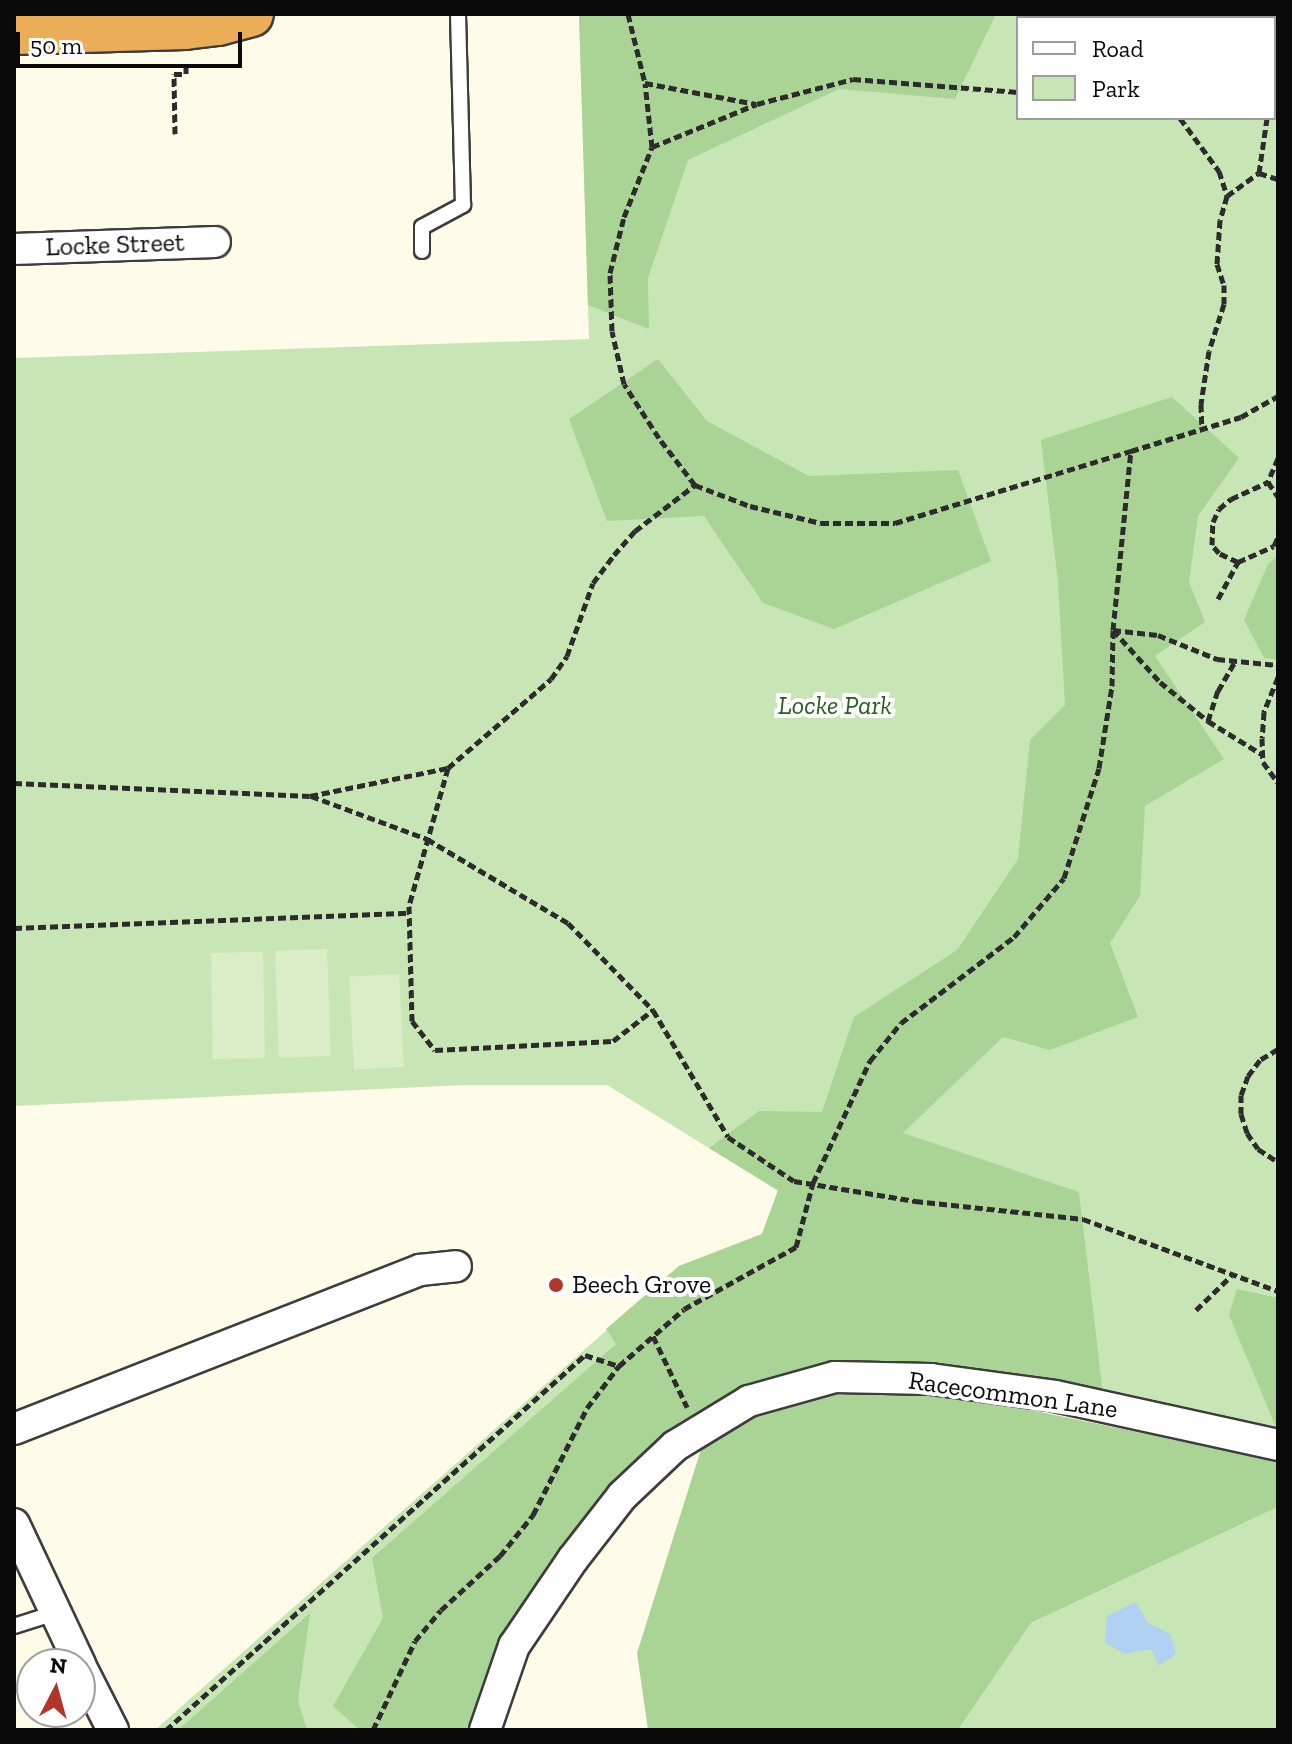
<!DOCTYPE html>
<html>
<head>
<meta charset="utf-8">
<style>
  body { margin:0 }
  #map { position:relative; width:1292px; height:1744px; overflow:hidden; background:#fefce8; font-family:"Zilla Slab",serif }
  div>[style] { position:absolute }
  .green>* { inset:0; background:#c8e5b5 }
  .forest>* { inset:0; background:#aad495 }
  .pitch>* { inset:0; background:#dbedc6; transform-origin:0 0 }
  .water>* { inset:0; background:#b0d1f2 }
  .path>* { height:5px; margin-top:-2.5px; transform-origin:0; background:repeating-linear-gradient(90deg,#2c2c2c 0 8px,transparent 0 12px) }
  .roads { filter:drop-shadow(2px 0 #3d3d3d) drop-shadow(-2px 0 #3d3d3d) drop-shadow(0 2px #3d3d3d) drop-shadow(0 -2px #3d3d3d) }
  .lane>* { height:14px; margin:-7px; padding:0 7px; transform-origin:7px; border-radius:7px; background:#fff }
  .street>* { height:30px; margin:-15px; padding:0 15px; transform-origin:15px; border-radius:15px; background:#fff }
  .highway>* { height:44px; margin:-22px; padding:0 22px; transform-origin:22px; border-radius:22px; background:#ebad58 }
  .dots>* { width:22px; height:22px; translate:-50% -50%; box-sizing:border-box; border:4px solid #fff; border-radius:50% }
  span { translate:-50% -50%; white-space:nowrap; text-align:center; line-height:1.15; -webkit-text-stroke:8px #fff; paint-order:stroke }
  .street-label { font-size:26px; color:#0a0a0a }
  .park-label { font-size:26px; color:#255c1f; font-style:italic }
  .poi-label { font-size:26px; color:#0a0a0a }
  .left { translate:0 -50%; text-align:left }
  .frame { position:absolute; inset:0; border:16px solid #0a0a0a; pointer-events:none }
  .legend { position:absolute; left:1016px; top:16px; width:260px; height:104px; box-sizing:border-box; background:#fff; border:2px solid #9d9d9d; margin:0; padding:10px 14px; list-style:none; font-size:24px; color:#0a0a0a }
  .legend li { display:flex; align-items:center; gap:16px; height:40px }
  .legend b { width:40px; border:2px solid #9d9d9d }
  .north { position:absolute; left:16px; top:1648px; width:80px; height:80px; box-sizing:border-box; background:#fff; border:2px solid #9d9d9d; border-radius:50%; rotate:6deg; font-size:22px; font-weight:700; line-height:32px; text-align:center; color:#0a0a0a }
  .north::after { content:''; display:block; margin:auto; width:28px; height:36px; background:#b0352b; clip-path:polygon(50% 0,100% 100%,50% 72%,0 100%) }
  .scale { position:absolute; left:16px; top:32px; width:226px; height:36px; box-sizing:border-box; border:4px solid #0a0a0a; border-top:0; padding-left:10px; font-size:24px; line-height:28px; white-space:nowrap; color:#0a0a0a; -webkit-text-stroke:6px #fff; paint-order:stroke }
</style>
</head>
<body>
<div id="map">
  <div class="green">
    <i style="clip-path:polygon(evenodd,579px 14px,1278px 14px,1278px 1432px,931px 1365px,806px 1367px,692px 1417px,654px 1446px,475px 1730px,155px 1730px,679px 1266px,762px 1234px,778px 1191px,607px 1085px,465px 1085px,14px 1106px,14px 358px,589px 339px,579px 14px,1018px 18px,1274px 18px,1274px 118px,1018px 118px,1018px 18px)"></i>
    <i style="clip-path:polygon(1278px 1507px,1278px 1730px,958px 1730px,1031px 1623px)"></i>
  </div>
  <div class="forest">
    <i style="clip-path:polygon(579px 14px,996px 14px,955px 99px,839px 89px,688px 160px,648px 278px,649px 329px,588px 305px)"></i>
    <i style="clip-path:polygon(658px 359px,707px 421px,809px 476px,958px 470px,991px 561px,834px 629px,763px 603px,704px 516px,607px 521px,569px 419px)"></i>
    <i style="clip-path:polygon(1172px 397px,1239px 458px,1198px 516px,1189px 582px,1205px 622px,1155px 656px,1224px 759px,1145px 806px,1140px 896px,1110px 943px,1138px 1017px,1050px 1050px,1003px 1037px,903px 1133px,1079px 1192px,1103px 1394px,931px 1365px,806px 1367px,692px 1417px,654px 1446px,475px 1730px,360px 1730px,333px 1706px,383px 1618px,372px 1558px,616px 1344px,606px 1329px,679px 1266px,762px 1234px,778px 1190px,709px 1148px,759px 1111px,822px 1112px,854px 1017px,957px 950px,1018px 859px,1030px 740px,1065px 705px,1058px 581px,1041px 440px)"></i>
    <i style="clip-path:polygon(1278px 555px,1278px 660px,1264px 658px,1244px 620px,1268px 564px)"></i>
    <i style="clip-path:polygon(1237px 1289px,1278px 1298px,1278px 1432px,1229px 1315px)"></i>
    <i style="clip-path:polygon(934px 1390px,1278px 1461px,1278px 1507px,1031px 1623px,958px 1730px,648px 1730px,637px 1653px,703px 1443px,753px 1417px,834px 1392px)"></i>
    <i style="clip-path:polygon(310px 1613px,298px 1700px,307px 1730px,178px 1730px)"></i>
  </div>
  <div class="pitch">
    <i style="left:327px;top:949px;width:107px;height:52px;rotate:88deg"></i>
    <i style="left:263px;top:952px;width:106px;height:52px;rotate:89deg"></i>
    <i style="left:399px;top:974px;width:93px;height:50px;rotate:87deg"></i>
  </div>
  <div class="water">
    <i style="clip-path:polygon(1136px 1602px,1148px 1623px,1170px 1634px,1176px 1654px,1159px 1666px,1151px 1649px,1125px 1654px,1105px 1643px,1107px 1616px)"></i>
  </div>
  <div class="path">
    <i style="left:628px;top:14px;width:71px;rotate:76.2deg"></i>
    <i style="left:1274px;top:106px;width:4px"></i>
    <i style="left:1180px;top:118px;width:66px;rotate:53.7deg"></i>
    <i style="left:1219px;top:171px;width:26px;rotate:72deg"></i>
    <i style="left:1227px;top:196px;width:25px;rotate:106deg"></i>
    <i style="left:1220px;top:220px;width:44px;rotate:93.9deg"></i>
    <i style="left:1217px;top:264px;width:22px;rotate:72deg"></i>
    <i style="left:1224px;top:285px;width:19px;rotate:90deg"></i>
    <i style="left:1224px;top:304px;width:49px;rotate:107.7deg"></i>
    <i style="left:1209px;top:351px;width:54px;rotate:98.6deg"></i>
    <i style="left:1201px;top:404px;width:25px;rotate:88deg"></i>
    <i style="left:175px;top:134px;width:60px;rotate:-91deg"></i>
    <i style="left:174px;top:74px;width:12px"></i>
    <i style="left:186px;top:74px;width:10px;rotate:-90deg"></i>
    <i style="left:652px;top:147px;width:64px;rotate:-96.2deg"></i>
    <i style="left:645px;top:83px;width:113px;rotate:10.7deg"></i>
    <i style="left:1259px;top:173px;width:20px;rotate:18deg"></i>
    <i style="left:1227px;top:196px;width:39px;rotate:-36deg"></i>
    <i style="left:1259px;top:173px;width:56px;rotate:-81.7deg"></i>
    <i style="left:1278px;top:458px;width:26px;rotate:113deg"></i>
    <i style="left:1268px;top:482px;width:18px;rotate:56deg"></i>
    <i style="left:695px;top:485px;width:59px;rotate:-127.5deg"></i>
    <i style="left:659px;top:438px;width:64px;rotate:-122.9deg"></i>
    <i style="left:624px;top:384px;width:54px;rotate:-102.8deg"></i>
    <i style="left:612px;top:331px;width:58px;rotate:-92deg"></i>
    <i style="left:610px;top:273px;width:58px;rotate:-76deg"></i>
    <i style="left:624px;top:217px;width:75px;rotate:-68.2deg"></i>
    <i style="left:652px;top:147px;width:113px;rotate:-22.3deg"></i>
    <i style="left:757px;top:104px;width:99px;rotate:-14.6deg"></i>
    <i style="left:853px;top:79px;width:166px;rotate:4.5deg"></i>
    <i style="left:1238px;top:562px;width:21px;rotate:-155deg"></i>
    <i style="left:1219px;top:553px;width:11px;rotate:-131deg"></i>
    <i style="left:1212px;top:545px;width:23px;rotate:-88deg"></i>
    <i style="left:1213px;top:522px;width:14px;rotate:-65deg"></i>
    <i style="left:1219px;top:509px;width:16px;rotate:-40deg"></i>
    <i style="left:1231px;top:499px;width:41px;rotate:-24.7deg"></i>
    <i style="left:1218px;top:599px;width:42px;rotate:-61.6deg"></i>
    <i style="left:1238px;top:562px;width:39px;rotate:-24deg"></i>
    <i style="left:1274px;top:546px;width:10px;rotate:-66deg"></i>
    <i style="left:1113px;top:630px;width:70px;rotate:47.9deg"></i>
    <i style="left:1160px;top:682px;width:62px;rotate:39.1deg"></i>
    <i style="left:1208px;top:721px;width:65px;rotate:31.7deg"></i>
    <i style="left:1113px;top:630px;width:45px;rotate:6.3deg"></i>
    <i style="left:1158px;top:635px;width:64px;rotate:22.1deg"></i>
    <i style="left:1217px;top:659px;width:61px;rotate:5.6deg"></i>
    <i style="left:1278px;top:677px;width:38px;rotate:112deg"></i>
    <i style="left:1264px;top:712px;width:26px;rotate:94deg"></i>
    <i style="left:1262px;top:738px;width:24px;rotate:88deg"></i>
    <i style="left:1263px;top:762px;width:26px;rotate:54deg"></i>
    <i style="left:1208px;top:721px;width:32px;rotate:-72deg"></i>
    <i style="left:1218px;top:691px;width:34px;rotate:-60deg"></i>
    <i style="left:448px;top:768px;width:143px;rotate:105.8deg"></i>
    <i style="left:409px;top:906px;width:115px;rotate:88.5deg"></i>
    <i style="left:412px;top:1021px;width:37px;rotate:52deg"></i>
    <i style="left:435px;top:1050px;width:178px;rotate:-2.9deg"></i>
    <i style="left:613px;top:1041px;width:51px;rotate:-37.8deg"></i>
    <i style="left:14px;top:783px;width:296px;rotate:2.5deg"></i>
    <i style="left:310px;top:796px;width:141px;rotate:-11.5deg"></i>
    <i style="left:448px;top:768px;width:136px;rotate:-40.8deg"></i>
    <i style="left:551px;top:679px;width:28px;rotate:-55deg"></i>
    <i style="left:567px;top:656px;width:77px;rotate:-70.4deg"></i>
    <i style="left:593px;top:583px;width:35px;rotate:-53deg"></i>
    <i style="left:614px;top:555px;width:32px;rotate:-49deg"></i>
    <i style="left:635px;top:531px;width:76px;rotate:-37.5deg"></i>
    <i style="left:695px;top:485px;width:59px;rotate:20.9deg"></i>
    <i style="left:750px;top:506px;width:73px;rotate:13.5deg"></i>
    <i style="left:821px;top:523px;width:74px"></i>
    <i style="left:895px;top:523px;width:247px;rotate:-17deg"></i>
    <i style="left:311px;top:796px;width:124px;rotate:20.3deg"></i>
    <i style="left:427px;top:839px;width:164px;rotate:30.8deg"></i>
    <i style="left:568px;top:923px;width:122px;rotate:45.7deg"></i>
    <i style="left:653px;top:1010px;width:147px;rotate:59.4deg"></i>
    <i style="left:728px;top:1137px;width:79px;rotate:33.7deg"></i>
    <i style="left:794px;top:1181px;width:123px;rotate:9.4deg"></i>
    <i style="left:915px;top:1201px;width:169px;rotate:6.1deg"></i>
    <i style="left:1083px;top:1219px;width:208px;rotate:20.3deg"></i>
    <i style="left:14px;top:928px;width:395px;rotate:-2.2deg"></i>
    <i style="left:1278px;top:1049px;width:21px;rotate:149deg"></i>
    <i style="left:1260px;top:1060px;width:20px;rotate:127deg"></i>
    <i style="left:1248px;top:1076px;width:20px;rotate:110deg"></i>
    <i style="left:1241px;top:1095px;width:19px;rotate:90deg"></i>
    <i style="left:1241px;top:1114px;width:20px;rotate:72deg"></i>
    <i style="left:1247px;top:1133px;width:19px;rotate:55deg"></i>
    <i style="left:1258px;top:1149px;width:24px;rotate:33deg"></i>
    <i style="left:1196px;top:1310px;width:49px;rotate:-44.2deg"></i>
    <i style="left:653px;top:1336px;width:79px;rotate:64.4deg"></i>
    <i style="left:166px;top:1730px;width:562px;rotate:-41.83deg"></i>
    <i style="left:585px;top:1355px;width:36px;rotate:18deg"></i>
    <i style="left:373px;top:1730px;width:98px;rotate:-64.7deg"></i>
    <i style="left:415px;top:1641px;width:40px;rotate:-50deg"></i>
    <i style="left:441px;top:1610px;width:80px;rotate:-42.5deg"></i>
    <i style="left:500px;top:1556px;width:53px;rotate:-51.2deg"></i>
    <i style="left:533px;top:1515px;width:120px;rotate:-63.2deg"></i>
    <i style="left:587px;top:1408px;width:53px;rotate:-52.7deg"></i>
    <i style="left:619px;top:1366px;width:86px;rotate:-41.2deg"></i>
    <i style="left:684px;top:1309px;width:128px;rotate:-29deg"></i>
    <i style="left:796px;top:1247px;width:66px;rotate:-75.1deg"></i>
    <i style="left:813px;top:1183px;width:135px;rotate:-65deg"></i>
    <i style="left:870px;top:1061px;width:49px;rotate:-50.8deg"></i>
    <i style="left:901px;top:1023px;width:142px;rotate:-37.3deg"></i>
    <i style="left:1014px;top:937px;width:77px;rotate:-49.7deg"></i>
    <i style="left:1064px;top:878px;width:115px;rotate:-72.3deg"></i>
    <i style="left:1099px;top:768px;width:83px;rotate:-81deg"></i>
    <i style="left:1112px;top:686px;width:56px;rotate:-89deg"></i>
    <i style="left:1113px;top:630px;width:180px;rotate:-84.3deg"></i>
    <i style="left:1131px;top:451px;width:115px;rotate:-17.2deg"></i>
    <i style="left:1241px;top:417px;width:43px;rotate:-29.6deg"></i>
  </div>
  <div class="roads">
    <div class="lane">
      <i style="left:422px;top:251px;width:24px;rotate:-90deg"></i>
      <i style="left:422px;top:227px;width:47px;rotate:-28.2deg"></i>
      <i style="left:463px;top:205px;width:191px;rotate:-91.5deg"></i>
      <i style="left:14px;top:1626px;width:43px;rotate:-17.6deg"></i>
    </div>
    <div class="street">
      <i style="left:14px;top:249px;width:201px;rotate:-2deg"></i>
      <i style="left:14px;top:1429px;width:436px;rotate:-21.4deg"></i>
      <i style="left:420px;top:1270px;width:36px;rotate:-6deg"></i>
      <i style="left:14px;top:1524px;width:155px;rotate:64.8deg"></i>
      <i style="left:80px;top:1665px;width:73px;rotate:63.1deg"></i>
      <i style="left:485px;top:1730px;width:89px;rotate:-71deg"></i>
      <i style="left:514px;top:1646px;width:105px;rotate:-55.9deg"></i>
      <i style="left:573px;top:1559px;width:80px;rotate:-52.1deg"></i>
      <i style="left:622px;top:1496px;width:73px;rotate:-43.3deg"></i>
      <i style="left:675px;top:1446px;width:87px;rotate:-31.3deg"></i>
      <i style="left:749px;top:1401px;width:89px;rotate:-15.6deg"></i>
      <i style="left:835px;top:1377px;width:96px;rotate:1.2deg"></i>
      <i style="left:931px;top:1379px;width:125px;rotate:7.8deg"></i>
      <i style="left:1055px;top:1396px;width:228px;rotate:12.4deg"></i>
    </div>
    <div class="highway">
      <i style="left:14px;top:32px;width:171px;rotate:-1.7deg"></i>
      <i style="left:185px;top:27px;width:33px;rotate:-7deg"></i>
      <i style="left:218px;top:23px;width:34px;rotate:-15deg"></i>
    </div>
  </div>
  <div class="dots">
    <i style="left:556px;top:1285px;background:#b0352b"></i>
  </div>
  <div class="street-label">
    <span style="left:115px;top:245px;rotate:-2deg">Locke Street</span>
    <span style="left:1013px;top:1395px;rotate:8deg">Racecommon Lane</span>
  </div>
  <div class="park-label">
    <span style="left:835px;top:706px">Locke Park</span>
  </div>
  <div class="poi-label">
    <span class="left" style="left:572px;top:1285px">Beech Grove</span>
  </div>
  <div class="frame"></div>
  <ul class="legend">
  <li><b style="height:10px;background:#fff"></b>Road</li>
  <li><b style="height:22px;background:#c8e5b5"></b>Park</li>
  </ul>
  <div class="north">N</div>
  <div class="scale">50 m</div>
</div>
</body>
</html>
